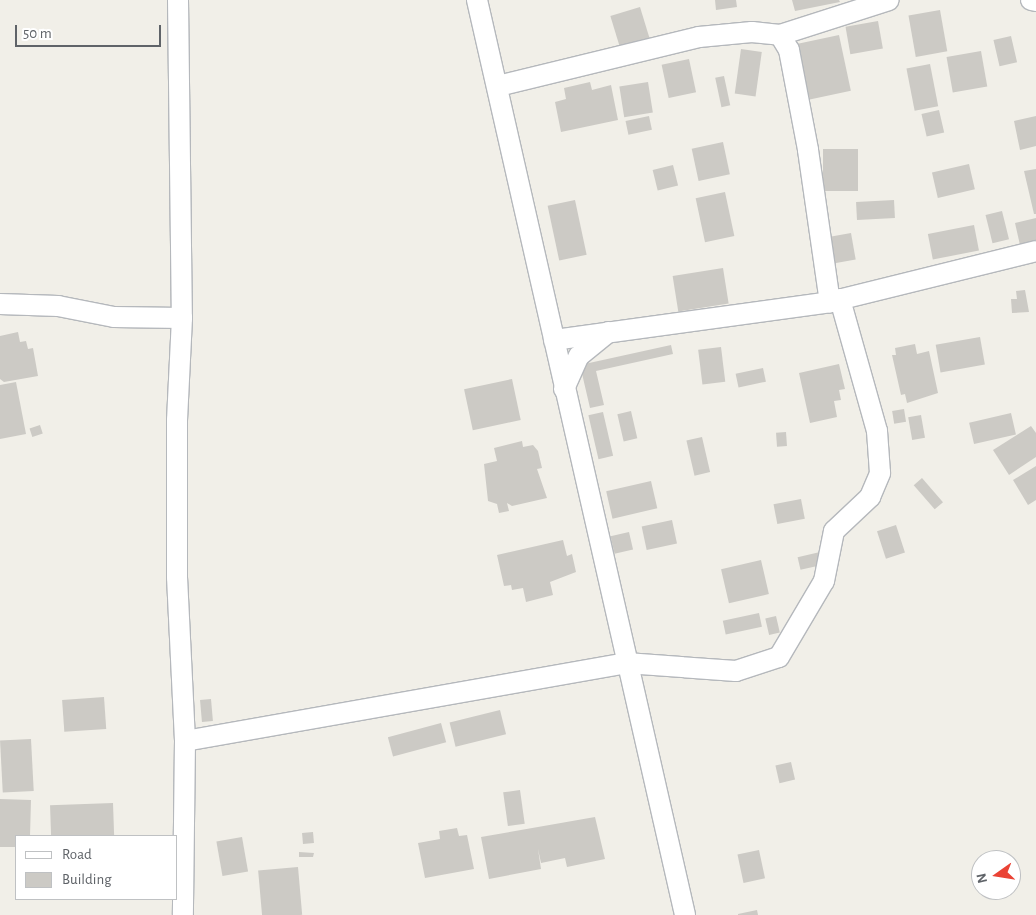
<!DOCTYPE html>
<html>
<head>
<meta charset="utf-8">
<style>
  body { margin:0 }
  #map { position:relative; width:1036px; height:915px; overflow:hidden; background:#f1efe8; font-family:"Alegreya Sans",sans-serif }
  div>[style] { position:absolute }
  .building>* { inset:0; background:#cccac5; transform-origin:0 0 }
  .roads { filter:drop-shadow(1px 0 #b5b8bc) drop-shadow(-1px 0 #b5b8bc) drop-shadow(0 1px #b5b8bc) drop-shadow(0 -1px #b5b8bc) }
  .minor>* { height:20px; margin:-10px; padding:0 10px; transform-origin:10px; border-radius:10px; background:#fff }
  span { translate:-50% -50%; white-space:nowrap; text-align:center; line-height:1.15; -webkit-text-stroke:4px #fff; paint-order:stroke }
  .legend { position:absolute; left:15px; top:835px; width:162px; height:65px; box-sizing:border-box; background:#fff; border:1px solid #bfc1c3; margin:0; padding:6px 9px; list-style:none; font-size:15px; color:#5f6368 }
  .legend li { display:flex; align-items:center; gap:10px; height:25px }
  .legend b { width:25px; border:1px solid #bfc1c3 }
  .north { position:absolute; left:971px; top:850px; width:50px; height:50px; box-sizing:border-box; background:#fff; border:1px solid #bfc1c3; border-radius:50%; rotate:257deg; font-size:14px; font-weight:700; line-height:20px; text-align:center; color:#5f6368 }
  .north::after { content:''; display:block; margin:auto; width:18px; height:22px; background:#ea4335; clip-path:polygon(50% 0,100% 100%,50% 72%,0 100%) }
  .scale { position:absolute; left:15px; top:25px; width:146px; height:22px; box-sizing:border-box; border:2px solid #5f6368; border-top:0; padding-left:6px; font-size:15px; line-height:18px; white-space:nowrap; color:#5f6368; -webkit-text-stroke:4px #fff; paint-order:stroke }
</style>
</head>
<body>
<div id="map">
  <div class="building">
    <i style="clip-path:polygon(715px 0,736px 0,737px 7px,716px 10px)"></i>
    <i style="clip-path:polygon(792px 0,839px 0,840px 2px,795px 11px)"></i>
    <i style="left:640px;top:7px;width:41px;height:31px;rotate:73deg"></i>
    <i style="left:940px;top:10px;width:42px;height:32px;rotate:80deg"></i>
    <i style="left:878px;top:21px;width:28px;height:33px;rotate:80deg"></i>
    <i style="left:839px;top:35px;width:57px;height:42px;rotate:78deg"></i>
    <i style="left:1011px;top:36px;width:27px;height:18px;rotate:77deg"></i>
    <i style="left:741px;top:49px;width:21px;height:45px;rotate:8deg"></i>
    <i style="left:981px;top:51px;width:36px;height:35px;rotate:80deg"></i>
    <i style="left:689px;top:59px;width:34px;height:28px;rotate:78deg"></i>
    <i style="left:930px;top:64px;width:43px;height:24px;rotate:79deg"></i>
    <i style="left:724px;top:76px;width:30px;height:9px;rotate:78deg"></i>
    <i style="clip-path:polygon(590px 82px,592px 90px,611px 85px,618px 120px,561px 132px,555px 102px,566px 99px,564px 88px)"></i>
    <i style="left:648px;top:82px;width:31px;height:29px;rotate:81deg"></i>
    <i style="left:939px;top:110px;width:23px;height:18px;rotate:77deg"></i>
    <i style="left:649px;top:116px;width:14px;height:24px;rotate:78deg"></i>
    <i style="clip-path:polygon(1036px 116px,1036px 146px,1020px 150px,1014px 121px)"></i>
    <i style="left:723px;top:142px;width:33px;height:32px;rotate:78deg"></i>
    <i style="left:823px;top:149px;width:35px;height:42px"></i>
    <i style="left:969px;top:164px;width:26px;height:38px;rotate:77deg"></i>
    <i style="left:673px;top:165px;width:21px;height:21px;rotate:76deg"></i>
    <i style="clip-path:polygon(1036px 169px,1036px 214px,1034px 214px,1024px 171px)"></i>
    <i style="left:725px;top:192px;width:45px;height:30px;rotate:78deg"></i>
    <i style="left:575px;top:200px;width:56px;height:28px;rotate:78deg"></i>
    <i style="left:894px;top:200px;width:18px;height:38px;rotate:87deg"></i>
    <i style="left:1002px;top:211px;width:29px;height:17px;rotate:76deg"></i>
    <i style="clip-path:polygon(1036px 218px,1036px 241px,1020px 245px,1015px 223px)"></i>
    <i style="left:974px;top:225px;width:26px;height:47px;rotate:79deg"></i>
    <i style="left:851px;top:233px;width:27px;height:27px;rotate:80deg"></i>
    <i style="left:723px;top:268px;width:36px;height:51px;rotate:81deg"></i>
    <i style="clip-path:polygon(1025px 290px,1029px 312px,1012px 313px,1011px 299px,1017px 299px,1016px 291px)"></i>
    <i style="clip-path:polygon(18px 332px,20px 342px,26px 341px,28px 349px,33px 348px,38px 376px,4px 382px,0 379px,0 336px)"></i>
    <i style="left:980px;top:337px;width:28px;height:45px;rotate:80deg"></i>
    <i style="clip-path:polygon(915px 344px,917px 354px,929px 351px,938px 393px,907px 403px,905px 394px,901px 395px,892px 355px,896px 355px,895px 348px)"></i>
    <i style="clip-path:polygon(671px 345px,673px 354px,596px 371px,604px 405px,590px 408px,580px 365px)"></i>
    <i style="left:721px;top:347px;width:35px;height:23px;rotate:83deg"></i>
    <i style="clip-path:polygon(839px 364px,845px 389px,839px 390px,841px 400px,834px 401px,837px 417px,810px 423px,799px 373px)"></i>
    <i style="left:763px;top:368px;width:14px;height:28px;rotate:78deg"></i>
    <i style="left:512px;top:379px;width:42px;height:49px;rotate:78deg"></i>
    <i style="clip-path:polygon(16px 382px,26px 434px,0 439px,0 385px)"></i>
    <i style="left:904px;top:409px;width:13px;height:12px;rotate:81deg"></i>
    <i style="left:631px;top:411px;width:28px;height:14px;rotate:77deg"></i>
    <i style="left:603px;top:412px;width:45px;height:15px;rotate:77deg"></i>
    <i style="left:1011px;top:413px;width:22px;height:43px;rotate:77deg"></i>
    <i style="left:921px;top:415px;width:23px;height:13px;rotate:80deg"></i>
    <i style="left:40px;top:425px;width:9px;height:11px;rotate:72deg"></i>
    <i style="clip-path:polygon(1031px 426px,1036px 433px,1036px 457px,1009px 475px,993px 450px)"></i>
    <i style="left:786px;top:432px;width:14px;height:10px;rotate:86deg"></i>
    <i style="left:702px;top:437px;width:36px;height:16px;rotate:77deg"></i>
    <i style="clip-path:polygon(522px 441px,523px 447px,533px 445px,538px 451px,542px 468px,537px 469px,547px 498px,512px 506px,507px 503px,509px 511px,499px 513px,497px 504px,488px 501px,484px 464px,497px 461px,494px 448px)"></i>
    <i style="clip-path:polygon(1036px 466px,1036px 500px,1028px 505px,1013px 480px)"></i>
    <i style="left:922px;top:478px;width:32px;height:11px;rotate:49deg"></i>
    <i style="left:651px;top:481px;width:28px;height:46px;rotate:77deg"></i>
    <i style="left:801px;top:499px;width:20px;height:28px;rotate:79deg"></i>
    <i style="left:672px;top:520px;width:24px;height:31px;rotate:78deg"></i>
    <i style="left:896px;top:525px;width:29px;height:20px;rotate:72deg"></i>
    <i style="left:629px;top:532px;width:18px;height:19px;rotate:77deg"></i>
    <i style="clip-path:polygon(563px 540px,567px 556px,572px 554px,576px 572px,550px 582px,553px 595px,526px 602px,523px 588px,512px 590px,511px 585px,504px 586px,497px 555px)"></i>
    <i style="left:820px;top:552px;width:13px;height:23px;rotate:77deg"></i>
    <i style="left:761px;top:560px;width:35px;height:41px;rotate:77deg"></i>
    <i style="left:759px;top:613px;width:14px;height:37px;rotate:78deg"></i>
    <i style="left:776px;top:616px;width:17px;height:11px;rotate:77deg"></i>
    <i style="left:104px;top:697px;width:32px;height:42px;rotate:86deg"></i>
    <i style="left:211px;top:699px;width:22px;height:11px;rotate:85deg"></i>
    <i style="left:500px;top:710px;width:25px;height:52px;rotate:76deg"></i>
    <i style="left:441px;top:723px;width:20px;height:55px;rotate:75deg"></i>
    <i style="left:31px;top:739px;width:52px;height:31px;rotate:87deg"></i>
    <i style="left:791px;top:762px;width:18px;height:16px;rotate:77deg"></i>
    <i style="left:520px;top:790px;width:34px;height:17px;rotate:82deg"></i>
    <i style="clip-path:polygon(0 799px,31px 800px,30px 836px,16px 836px,16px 847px,0 847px)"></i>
    <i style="left:113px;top:803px;width:33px;height:63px;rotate:88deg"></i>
    <i style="clip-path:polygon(595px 817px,605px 859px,567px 867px,565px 858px,541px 863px,538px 849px,541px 869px,489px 879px,481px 837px)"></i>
    <i style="clip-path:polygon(457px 828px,459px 836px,467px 835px,474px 869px,425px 878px,418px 843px,440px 839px,439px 831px)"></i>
    <i style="left:313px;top:832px;width:11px;height:11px;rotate:85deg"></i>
    <i style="left:242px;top:837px;width:35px;height:26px;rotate:80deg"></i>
    <i style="left:759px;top:850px;width:29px;height:22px;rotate:78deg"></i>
    <i style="clip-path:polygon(299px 852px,314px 853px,313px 857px,299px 857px)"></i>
    <i style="left:298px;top:867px;width:48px;height:40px;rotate:85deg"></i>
    <i style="clip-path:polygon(757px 910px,758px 915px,738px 915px,738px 914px)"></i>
  </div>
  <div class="roads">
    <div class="minor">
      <i style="left:178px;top:0;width:318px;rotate:89.3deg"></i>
      <i style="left:182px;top:318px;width:102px;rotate:92.8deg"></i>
      <i style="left:177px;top:420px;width:157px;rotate:90deg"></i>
      <i style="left:177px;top:577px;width:164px;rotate:87.2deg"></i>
      <i style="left:185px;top:741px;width:174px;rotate:90.7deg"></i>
      <i style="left:477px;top:0;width:938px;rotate:77.19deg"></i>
      <i style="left:1031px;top:0;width:5px;rotate:11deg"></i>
      <i style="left:780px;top:35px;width:114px;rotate:-17.8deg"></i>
      <i style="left:498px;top:86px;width:207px;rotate:-13.7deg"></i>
      <i style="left:699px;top:37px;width:53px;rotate:-5.4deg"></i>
      <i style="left:752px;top:32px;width:28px;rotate:6deg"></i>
      <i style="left:780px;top:35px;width:17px;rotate:59deg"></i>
      <i style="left:789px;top:50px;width:102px;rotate:79.2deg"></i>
      <i style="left:808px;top:150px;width:154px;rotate:81.8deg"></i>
      <i style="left:0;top:304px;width:58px;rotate:2deg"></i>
      <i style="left:58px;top:306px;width:57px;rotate:11.1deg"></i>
      <i style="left:114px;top:317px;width:68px;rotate:0.8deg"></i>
      <i style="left:554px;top:340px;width:279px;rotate:-7.8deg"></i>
      <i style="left:830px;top:302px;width:212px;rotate:-13.9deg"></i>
      <i style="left:564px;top:389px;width:36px;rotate:-66deg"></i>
      <i style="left:579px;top:356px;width:38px;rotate:-39deg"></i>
      <i style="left:185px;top:741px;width:448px;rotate:-10deg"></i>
      <i style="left:626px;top:663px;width:110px;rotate:4.2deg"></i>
      <i style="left:736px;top:671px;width:45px;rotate:-18deg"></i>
      <i style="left:779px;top:657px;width:88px;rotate:-59.4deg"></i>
      <i style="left:824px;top:581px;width:51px;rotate:-78.7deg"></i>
      <i style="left:834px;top:531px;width:50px;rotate:-43.4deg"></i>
      <i style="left:870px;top:497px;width:26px;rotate:-67deg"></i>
      <i style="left:880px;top:473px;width:42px;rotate:-94.1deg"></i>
      <i style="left:877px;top:431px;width:137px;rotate:-105.7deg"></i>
    </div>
  </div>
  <ul class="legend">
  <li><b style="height:6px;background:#fff"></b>Road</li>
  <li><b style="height:14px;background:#cccac5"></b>Building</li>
  </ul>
  <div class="north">N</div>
  <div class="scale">50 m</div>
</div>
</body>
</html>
